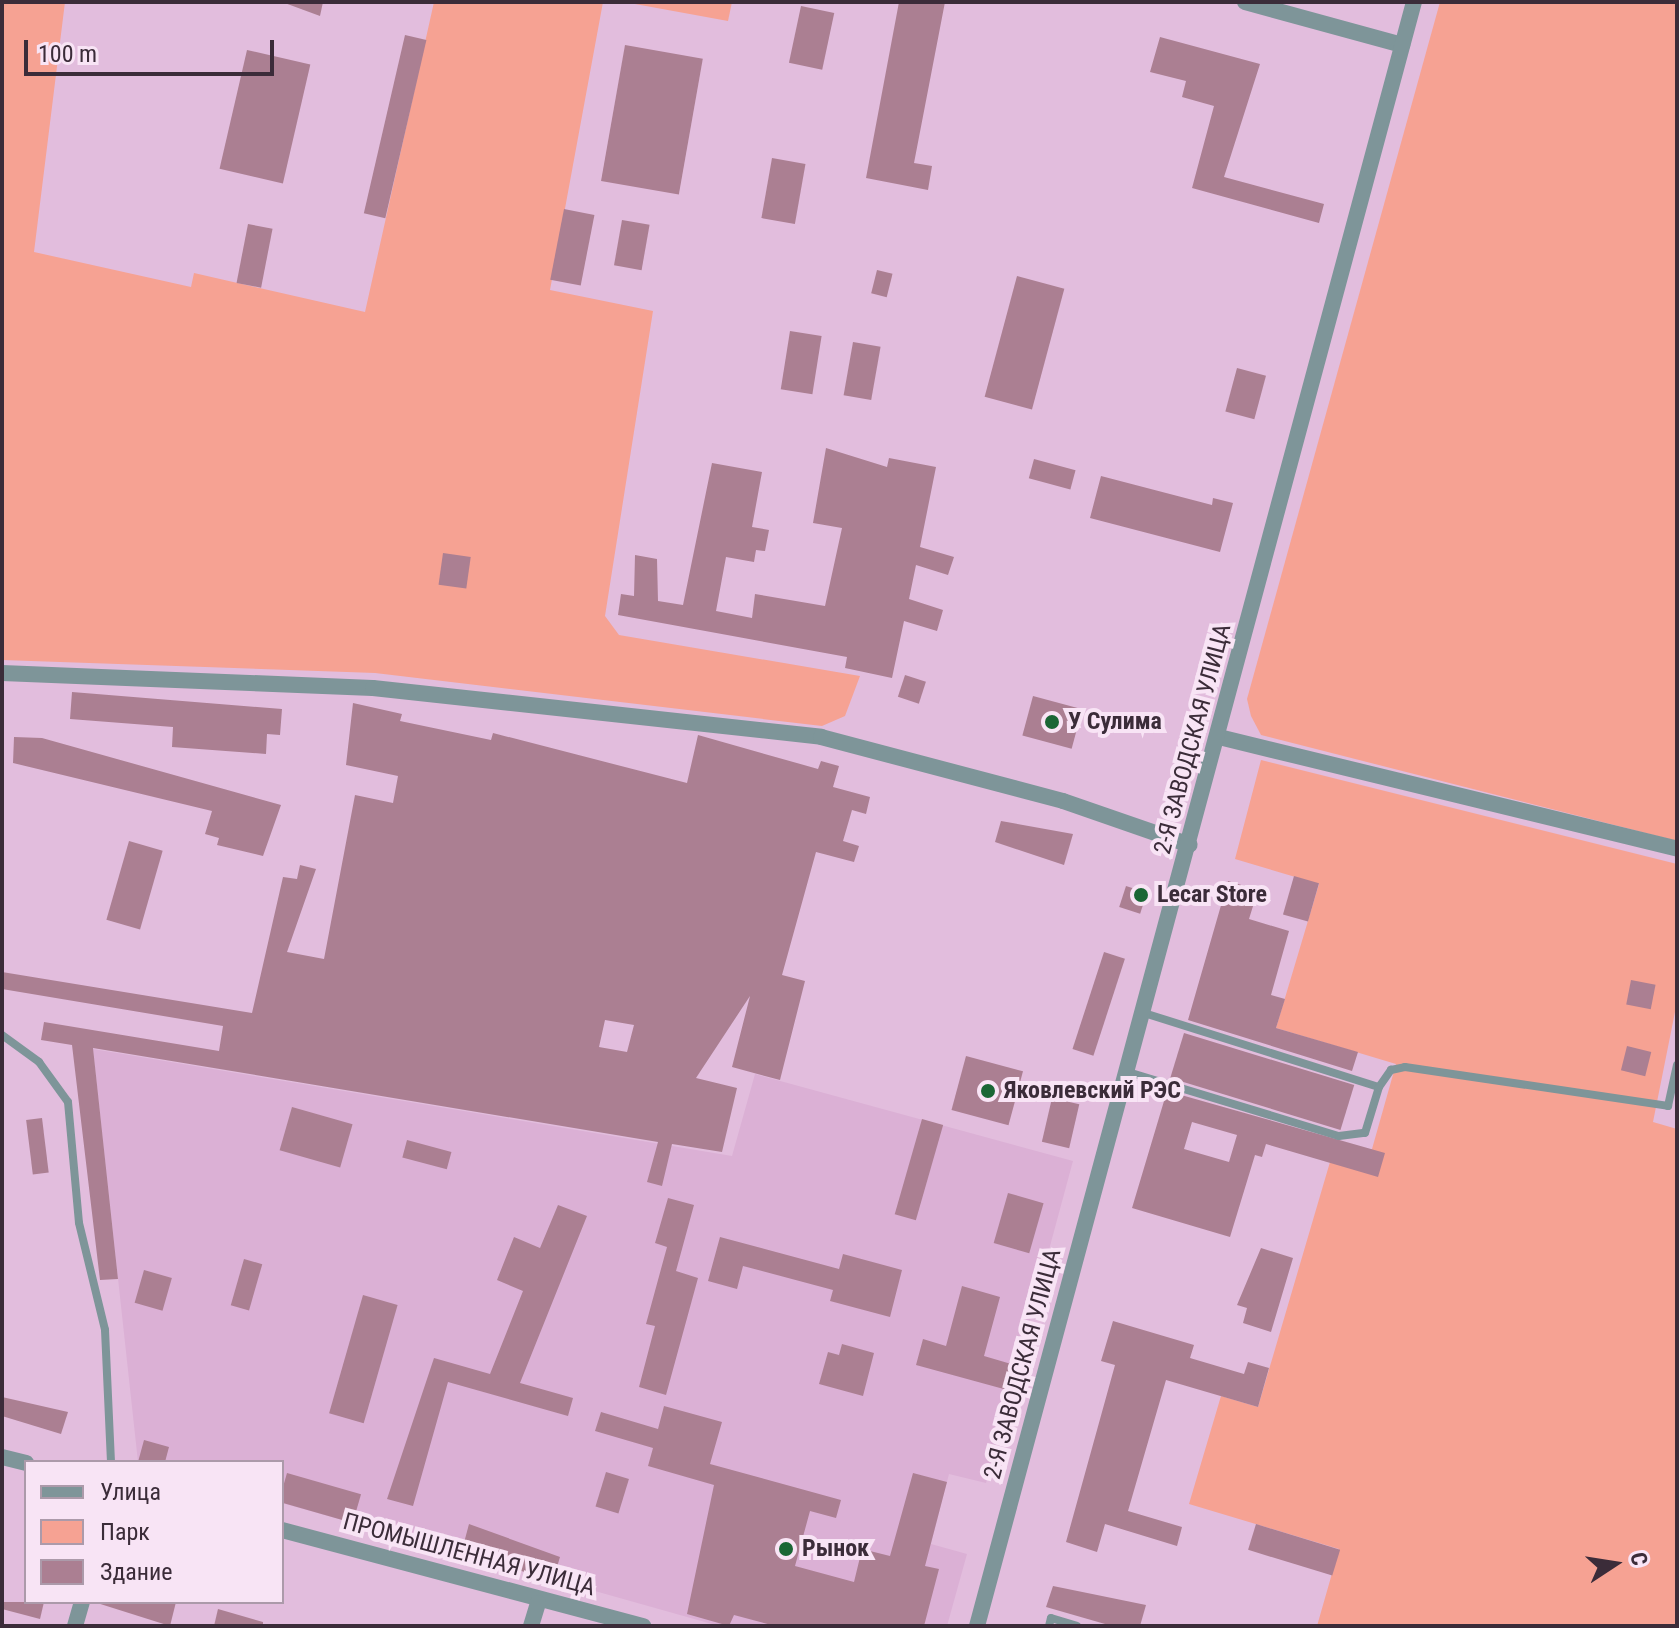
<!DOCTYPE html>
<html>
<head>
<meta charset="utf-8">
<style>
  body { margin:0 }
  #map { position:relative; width:1679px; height:1628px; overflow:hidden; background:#e2bddd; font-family:"Roboto Condensed",sans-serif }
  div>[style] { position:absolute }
  .built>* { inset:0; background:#dbb0d5 }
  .green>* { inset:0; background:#f6a293 }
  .building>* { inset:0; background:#ab7f92; transform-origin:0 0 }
  .service>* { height:8px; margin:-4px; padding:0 4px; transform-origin:4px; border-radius:4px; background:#7e9599 }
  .minor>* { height:16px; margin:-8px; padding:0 8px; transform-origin:8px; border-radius:8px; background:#7e9599 }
  .dots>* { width:22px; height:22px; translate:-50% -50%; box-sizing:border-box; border:4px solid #f8e4f5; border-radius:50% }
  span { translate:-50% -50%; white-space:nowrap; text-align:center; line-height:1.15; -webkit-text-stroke:8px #f8e4f5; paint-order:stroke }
  .poi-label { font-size:24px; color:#3b2c39; font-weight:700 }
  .left { translate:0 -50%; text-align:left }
  .street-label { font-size:24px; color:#3b2c39 }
  .frame { position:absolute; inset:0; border:4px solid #3b2c39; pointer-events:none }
  .legend { position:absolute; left:24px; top:1460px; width:260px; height:144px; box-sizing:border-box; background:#f8e4f5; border:2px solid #ac9aaa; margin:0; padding:10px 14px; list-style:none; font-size:24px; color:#3b2c39 }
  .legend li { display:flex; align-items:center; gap:16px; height:40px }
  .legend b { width:40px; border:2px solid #ac9aaa }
  .north { position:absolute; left:1575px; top:1524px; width:80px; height:80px; -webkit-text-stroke:6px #f8e4f5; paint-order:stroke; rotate:78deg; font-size:22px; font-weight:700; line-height:32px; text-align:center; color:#3b2c39 }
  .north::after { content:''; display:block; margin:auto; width:28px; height:36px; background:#3b2c39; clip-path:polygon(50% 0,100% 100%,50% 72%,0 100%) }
  .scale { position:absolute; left:24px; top:40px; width:250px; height:36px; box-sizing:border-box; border:4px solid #3b2c39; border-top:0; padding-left:10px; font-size:24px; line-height:28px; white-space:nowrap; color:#3b2c39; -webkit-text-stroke:6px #f8e4f5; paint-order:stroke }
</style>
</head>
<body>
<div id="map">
  <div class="built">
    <i style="clip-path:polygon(93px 1049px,732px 1156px,755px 1074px,1073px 1161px,986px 1483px,949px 1474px,931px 1544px,967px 1554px,947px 1626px,719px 1626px,282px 1503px,282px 1462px,138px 1462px)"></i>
  </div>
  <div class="green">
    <i style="clip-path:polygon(2px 2px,65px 2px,34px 252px,191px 287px,194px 273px,365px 312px,434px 2px,603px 2px,550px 290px,653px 311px,605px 616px,619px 635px,860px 676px,845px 716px,822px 726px,375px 673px,2px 660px)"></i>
    <i style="clip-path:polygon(624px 2px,732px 2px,728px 21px)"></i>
    <i style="clip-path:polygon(1440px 2px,1677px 2px,1677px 841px,1261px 735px,1251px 716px,1247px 699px)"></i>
    <i style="clip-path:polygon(1261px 760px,1677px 864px,1677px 1002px,1653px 1122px,1677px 1129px,1677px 1626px,1317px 1626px,1339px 1549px,1189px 1504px,1221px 1396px,1258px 1407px,1330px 1162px,1372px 1149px,1396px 1064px,1276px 1028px,1319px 884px,1235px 859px)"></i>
  </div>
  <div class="building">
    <i style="clip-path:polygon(282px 2px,323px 2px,320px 16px)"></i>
    <i style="clip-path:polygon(899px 2px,945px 2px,914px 163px,932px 166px,928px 190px,866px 178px)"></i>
    <i style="left:801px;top:6px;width:34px;height:58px;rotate:12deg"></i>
    <i style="left:405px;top:35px;width:22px;height:183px;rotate:13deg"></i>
    <i style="clip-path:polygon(1160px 37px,1260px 64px,1224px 177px,1324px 204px,1319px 223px,1192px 188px,1214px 106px,1182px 97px,1186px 81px,1150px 72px)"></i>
    <i style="left:625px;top:45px;width:79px;height:138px;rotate:10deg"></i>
    <i style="left:247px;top:50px;width:65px;height:122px;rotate:13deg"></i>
    <i style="left:772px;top:158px;width:34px;height:61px;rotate:10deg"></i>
    <i style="left:564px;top:209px;width:31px;height:72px;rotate:11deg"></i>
    <i style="left:622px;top:220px;width:28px;height:46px;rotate:10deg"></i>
    <i style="left:248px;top:224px;width:25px;height:60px;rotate:11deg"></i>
    <i style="left:877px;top:270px;width:16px;height:24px;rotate:14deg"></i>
    <i style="left:1017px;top:276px;width:49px;height:125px;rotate:15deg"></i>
    <i style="left:790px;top:331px;width:32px;height:59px;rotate:9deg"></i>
    <i style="left:853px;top:342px;width:28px;height:54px;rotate:10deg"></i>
    <i style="left:1237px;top:368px;width:30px;height:45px;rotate:15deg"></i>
    <i style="clip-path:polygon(826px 448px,887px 467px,889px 458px,936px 467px,920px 547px,954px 557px,948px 575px,916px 565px,909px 599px,943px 610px,937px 631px,904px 621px,892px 678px,845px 668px,847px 657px,618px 615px,621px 594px,634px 596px,635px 555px,657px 559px,658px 601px,683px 605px,712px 463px,762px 472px,752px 527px,769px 530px,765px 551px,756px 550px,754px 562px,726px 557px,716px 611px,752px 618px,755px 594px,825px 606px,842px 528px,813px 523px)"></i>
    <i style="left:1034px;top:459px;width:43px;height:20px;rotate:15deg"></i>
    <i style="clip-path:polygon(1101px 476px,1212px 505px,1213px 498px,1233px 503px,1220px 552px,1090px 518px)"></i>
    <i style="left:443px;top:553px;width:28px;height:32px;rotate:8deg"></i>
    <i style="left:905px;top:675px;width:22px;height:23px;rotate:18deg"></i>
    <i style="clip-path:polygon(72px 692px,282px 709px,280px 735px,267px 734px,266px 754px,172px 747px,173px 727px,70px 719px)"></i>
    <i style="left:1033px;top:696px;width:51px;height:41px;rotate:15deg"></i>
    <i style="clip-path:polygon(evenodd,353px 703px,402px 714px,400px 721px,491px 740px,493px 733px,687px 783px,698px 735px,818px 769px,821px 761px,839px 766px,833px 787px,870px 797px,866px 814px,852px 810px,843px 841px,859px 846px,854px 862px,816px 852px,782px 975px,805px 981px,780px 1080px,732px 1067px,750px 996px,696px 1078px,737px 1088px,722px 1152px,672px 1144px,662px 1186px,647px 1182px,658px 1142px,93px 1048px,118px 1279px,100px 1280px,72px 1045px,41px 1040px,44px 1022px,219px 1051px,223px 1026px,2px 989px,2px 972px,252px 1013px,283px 877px,297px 879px,300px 865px,316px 869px,287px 952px,324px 959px,355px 795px,393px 803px,398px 776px,346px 765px,353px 703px,605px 1020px,634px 1025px,627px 1052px,599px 1047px,605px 1020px)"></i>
    <i style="clip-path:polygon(14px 737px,42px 738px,281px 805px,263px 856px,217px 845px,219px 838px,205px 834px,212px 811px,13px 763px)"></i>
    <i style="clip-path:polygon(1001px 821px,1073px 834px,1064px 865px,995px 842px)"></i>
    <i style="left:129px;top:841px;width:35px;height:82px;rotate:16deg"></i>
    <i style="left:1294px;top:876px;width:26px;height:40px;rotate:16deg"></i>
    <i style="clip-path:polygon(1228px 881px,1258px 890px,1249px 919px,1289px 931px,1271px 995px,1285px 999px,1276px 1028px,1358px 1052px,1352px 1071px,1188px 1020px)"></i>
    <i style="left:1126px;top:886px;width:22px;height:22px;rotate:18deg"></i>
    <i style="left:1104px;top:952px;width:22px;height:102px;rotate:18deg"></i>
    <i style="left:1631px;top:980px;width:25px;height:25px;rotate:11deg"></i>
    <i style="left:1184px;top:1033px;width:178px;height:47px;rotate:17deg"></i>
    <i style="left:1627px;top:1046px;width:25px;height:25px;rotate:14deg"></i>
    <i style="left:966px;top:1056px;width:59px;height:56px;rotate:15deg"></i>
    <i style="clip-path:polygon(evenodd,1167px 1091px,1385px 1153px,1378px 1177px,1266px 1144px,1262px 1157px,1255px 1155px,1230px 1237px,1132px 1208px,1167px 1091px,1192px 1122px,1237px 1135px,1229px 1162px,1184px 1149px,1192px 1122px)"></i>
    <i style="left:1052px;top:1098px;width:28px;height:45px;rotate:13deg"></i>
    <i style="left:292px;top:1107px;width:63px;height:45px;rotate:16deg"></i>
    <i style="left:42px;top:1118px;width:55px;height:16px;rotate:83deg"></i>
    <i style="left:922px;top:1119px;width:22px;height:99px;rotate:16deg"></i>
    <i style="left:407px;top:1140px;width:46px;height:18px;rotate:15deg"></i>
    <i style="left:1008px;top:1193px;width:37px;height:52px;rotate:16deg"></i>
    <i style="clip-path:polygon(668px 1198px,694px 1205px,676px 1271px,698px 1278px,666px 1395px,639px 1387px,655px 1326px,646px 1324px,667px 1247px,655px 1243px)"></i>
    <i style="clip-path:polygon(558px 1205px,587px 1216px,520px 1383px,573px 1398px,568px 1416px,448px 1382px,413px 1506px,387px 1499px,434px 1358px,490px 1374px,523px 1291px,497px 1280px,514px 1237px,540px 1248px)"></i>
    <i style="clip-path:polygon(720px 1237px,839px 1269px,843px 1254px,902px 1270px,890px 1317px,830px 1301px,833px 1290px,743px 1266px,737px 1289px,708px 1281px)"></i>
    <i style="clip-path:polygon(1261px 1248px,1293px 1258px,1271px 1332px,1243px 1323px,1247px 1308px,1237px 1305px)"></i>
    <i style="left:244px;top:1259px;width:19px;height:48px;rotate:16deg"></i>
    <i style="left:144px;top:1270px;width:29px;height:34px;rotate:16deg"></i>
    <i style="clip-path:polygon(962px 1286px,1000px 1297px,984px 1356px,1018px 1366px,1011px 1391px,916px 1365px,923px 1339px,946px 1346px)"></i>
    <i style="left:363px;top:1295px;width:36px;height:123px;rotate:16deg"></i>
    <i style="clip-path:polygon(1113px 1321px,1194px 1345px,1190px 1358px,1244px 1374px,1248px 1362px,1269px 1368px,1258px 1407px,1166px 1380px,1128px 1511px,1182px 1527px,1177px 1546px,1105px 1524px,1097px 1552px,1066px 1542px,1115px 1365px,1101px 1361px)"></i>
    <i style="clip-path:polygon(842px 1344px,874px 1353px,863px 1396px,819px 1384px,828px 1352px,839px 1355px)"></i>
    <i style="clip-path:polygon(2px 1397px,68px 1412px,61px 1434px,2px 1416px)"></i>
    <i style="clip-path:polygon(664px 1406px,722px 1422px,710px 1464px,841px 1500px,836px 1518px,810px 1511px,795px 1566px,854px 1582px,862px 1549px,890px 1556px,913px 1473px,947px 1482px,925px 1566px,939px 1569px,924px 1626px,775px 1626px,734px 1615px,729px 1626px,687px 1614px,714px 1485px,648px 1466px,653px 1448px,595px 1431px,601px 1412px,658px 1429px)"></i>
    <i style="clip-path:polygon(144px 1440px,169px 1447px,165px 1462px,138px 1462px)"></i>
    <i style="left:606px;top:1472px;width:24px;height:36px;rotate:17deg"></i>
    <i style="left:287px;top:1473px;width:77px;height:30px;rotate:16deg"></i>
    <i style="clip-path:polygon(469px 1524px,560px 1557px,553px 1580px,461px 1554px)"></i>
    <i style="left:1256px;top:1524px;width:88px;height:27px;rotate:17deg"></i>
    <i style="clip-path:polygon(1053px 1586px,1146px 1605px,1140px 1626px,1112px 1626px,1046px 1607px)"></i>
    <i style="clip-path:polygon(2px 1602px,44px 1602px,40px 1619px,2px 1609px)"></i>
    <i style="clip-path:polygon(94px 1602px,176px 1602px,170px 1626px)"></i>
    <i style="clip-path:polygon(218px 1609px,263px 1622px,263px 1626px,214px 1626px)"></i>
  </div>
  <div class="service">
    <i style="left:1144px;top:1013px;width:246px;rotate:17.5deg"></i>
    <i style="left:2px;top:1035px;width:46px;rotate:36.1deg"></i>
    <i style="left:39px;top:1062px;width:49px;rotate:54.1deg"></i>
    <i style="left:68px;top:1102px;width:121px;rotate:84.8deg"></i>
    <i style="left:79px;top:1223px;width:110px;rotate:76.3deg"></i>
    <i style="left:105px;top:1330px;width:132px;rotate:87.4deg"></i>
    <i style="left:1128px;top:1072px;width:220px;rotate:16.9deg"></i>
    <i style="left:1339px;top:1136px;width:26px;rotate:-7deg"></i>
    <i style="left:1365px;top:1133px;width:48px;rotate:-73.1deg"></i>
    <i style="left:1379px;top:1087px;width:21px;rotate:-55deg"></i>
    <i style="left:1391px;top:1070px;width:14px;rotate:-12deg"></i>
    <i style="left:1405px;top:1067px;width:266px;rotate:8.4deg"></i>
    <i style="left:1668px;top:1106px;width:42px;rotate:-77.6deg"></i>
    <i style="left:1049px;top:1626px;width:8px;rotate:-76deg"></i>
    <i style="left:1051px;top:1618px;width:27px;rotate:17deg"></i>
  </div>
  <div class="minor">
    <i style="left:1245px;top:2px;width:163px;rotate:15.3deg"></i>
    <i style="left:2px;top:673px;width:371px;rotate:2.3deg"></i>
    <i style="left:373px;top:688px;width:451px;rotate:6.2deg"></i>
    <i style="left:821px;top:737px;width:250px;rotate:14.8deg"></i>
    <i style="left:1063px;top:801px;width:134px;rotate:19.1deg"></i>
    <i style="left:1219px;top:737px;width:471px;rotate:13.7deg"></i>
    <i style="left:2px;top:1457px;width:25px;rotate:14deg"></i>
    <i style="left:282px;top:1530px;width:374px;rotate:14.9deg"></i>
    <i style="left:75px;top:1626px;width:25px;rotate:-74deg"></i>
    <i style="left:531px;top:1626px;width:24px;rotate:-73deg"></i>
    <i style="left:977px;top:1626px;width:1682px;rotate:-74.94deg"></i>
  </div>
  <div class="dots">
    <i style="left:1052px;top:722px;background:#1a6635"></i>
    <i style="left:1141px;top:895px;background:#1a6635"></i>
    <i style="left:988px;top:1091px;background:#1a6635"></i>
    <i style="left:786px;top:1549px;background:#1a6635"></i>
  </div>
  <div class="poi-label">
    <span class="left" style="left:1068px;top:722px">У Сулима</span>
    <span class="left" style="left:1157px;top:895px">Lecar Store</span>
    <span class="left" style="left:1004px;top:1091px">Яковлевский РЭС</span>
    <span class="left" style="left:802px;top:1549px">Рынок</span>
  </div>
  <div class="street-label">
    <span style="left:1193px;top:739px;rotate:-75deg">2-Я ЗАВОДСКАЯ УЛИЦА</span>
    <span style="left:1023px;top:1364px;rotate:-75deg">2-Я ЗАВОДСКАЯ УЛИЦА</span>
    <span style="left:469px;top:1555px;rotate:15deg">ПРОМЫШЛЕННАЯ УЛИЦА</span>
  </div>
  <div class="frame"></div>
  <ul class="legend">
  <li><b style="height:10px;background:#7e9599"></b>Улица</li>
  <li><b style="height:22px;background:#f6a293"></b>Парк</li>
  <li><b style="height:22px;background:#ab7f92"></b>Здание</li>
  </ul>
  <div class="north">С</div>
  <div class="scale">100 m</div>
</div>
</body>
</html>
